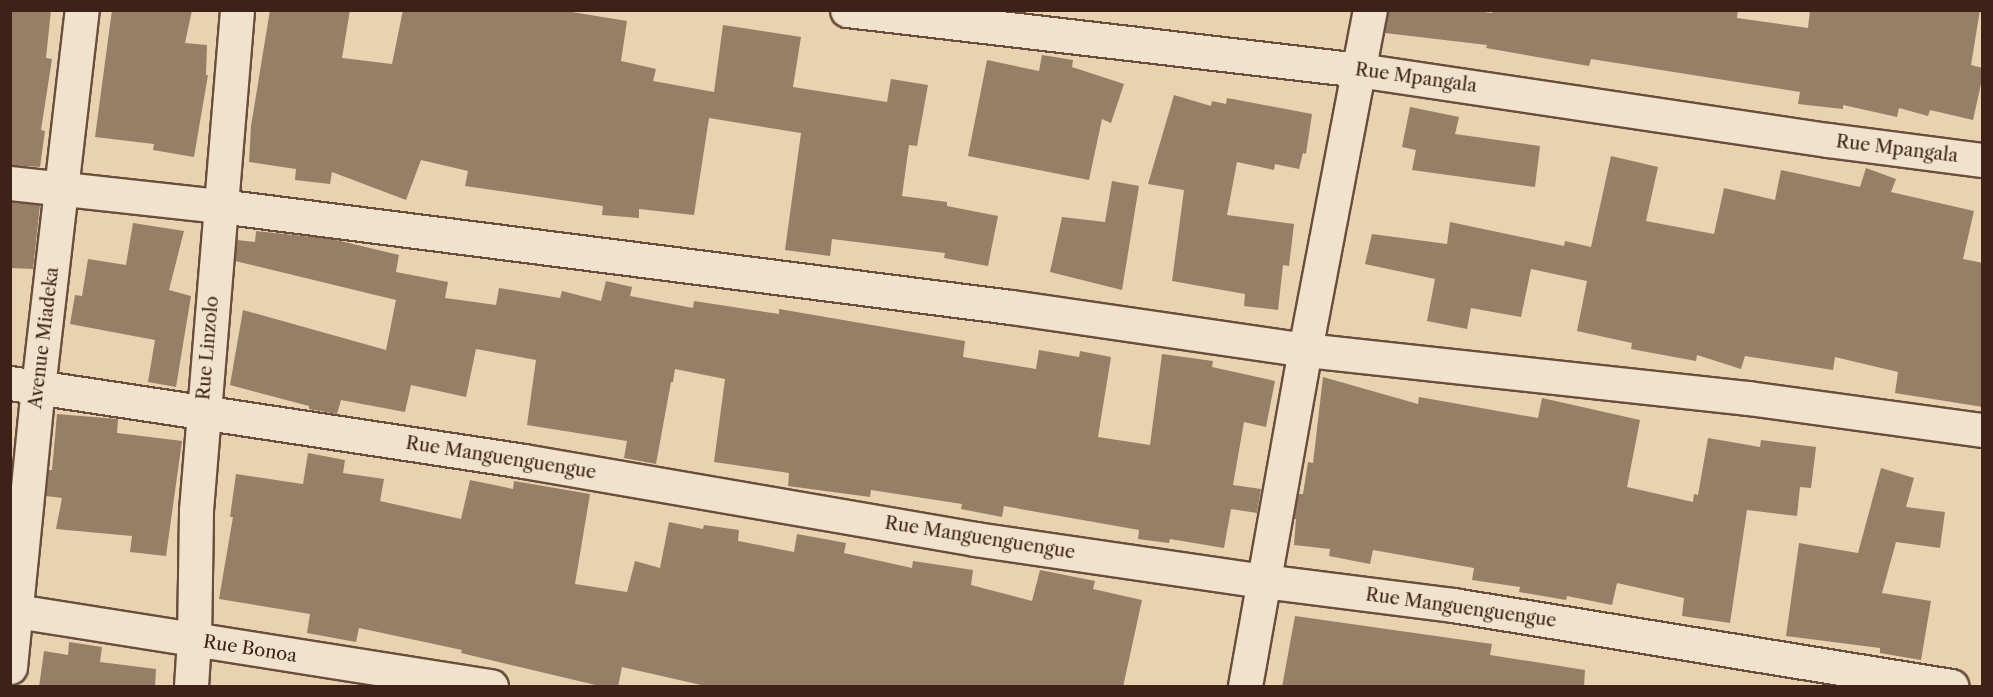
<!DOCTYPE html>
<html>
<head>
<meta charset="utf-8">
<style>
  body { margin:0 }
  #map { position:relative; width:1993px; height:697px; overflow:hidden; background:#e8d2b0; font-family:"Libre Caslon Text",serif }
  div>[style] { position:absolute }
  .building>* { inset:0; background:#977e67 }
  .roads { filter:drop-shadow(2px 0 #694e3d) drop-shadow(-2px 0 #694e3d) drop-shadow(0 2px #694e3d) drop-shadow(0 -2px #694e3d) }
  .minor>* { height:33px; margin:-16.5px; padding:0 16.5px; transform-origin:16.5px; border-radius:16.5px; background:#f0e2cc }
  span { translate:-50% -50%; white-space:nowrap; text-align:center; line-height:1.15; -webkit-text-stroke:4.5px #f0e2cc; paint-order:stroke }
  .street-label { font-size:18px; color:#3f2217 }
  .frame { position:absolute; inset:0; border:12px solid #3f2217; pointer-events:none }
</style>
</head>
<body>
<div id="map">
  <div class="building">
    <i style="clip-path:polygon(10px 10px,51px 10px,46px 58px,52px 59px,41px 130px,45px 131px,40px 167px,10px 165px)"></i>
    <i style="clip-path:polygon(112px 10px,192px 10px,185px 43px,207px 45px,206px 75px,208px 75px,194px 157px,153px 150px,154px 144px,95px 137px)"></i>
    <i style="clip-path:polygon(270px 10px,350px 10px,342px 58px,392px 64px,403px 10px,560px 10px,627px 21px,621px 61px,656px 69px,653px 81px,714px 92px,723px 25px,801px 37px,793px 87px,887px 102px,891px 79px,928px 85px,917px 146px,909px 145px,902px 196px,947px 202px,947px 206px,998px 216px,988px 266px,944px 258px,945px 253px,832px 239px,830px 256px,785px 250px,801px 133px,709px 118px,694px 215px,639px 209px,639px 218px,602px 215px,603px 206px,465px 186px,468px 171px,421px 160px,406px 200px,332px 172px,330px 184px,295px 180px,296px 169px,249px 162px,251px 126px)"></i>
    <i style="clip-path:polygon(1388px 10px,1469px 10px,1492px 13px,1492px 10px,1738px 10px,1737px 18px,1808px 28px,1810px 10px,1980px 10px,1971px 65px,1983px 68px,1983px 75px,1973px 120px,1930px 110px,1928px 116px,1899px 108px,1897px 117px,1843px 105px,1843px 109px,1798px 104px,1800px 92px,1591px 59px,1589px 66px,1486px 48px,1487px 45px,1385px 33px)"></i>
    <i style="clip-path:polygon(1042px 55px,1073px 60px,1072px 67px,1124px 84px,1111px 123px,1102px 119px,1089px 180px,968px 156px,987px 60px,1039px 71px)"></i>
    <i style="clip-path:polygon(1174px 95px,1211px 106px,1212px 101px,1226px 104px,1227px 98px,1312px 114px,1306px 154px,1303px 153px,1299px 169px,1275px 164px,1274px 170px,1237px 162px,1227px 215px,1294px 224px,1289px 266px,1283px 265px,1278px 310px,1244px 306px,1245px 294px,1172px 281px,1184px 190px,1148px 184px)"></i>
    <i style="clip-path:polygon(1410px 107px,1459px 117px,1455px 134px,1540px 146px,1535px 187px,1412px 170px,1416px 150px,1402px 147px)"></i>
    <i style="clip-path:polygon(1611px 156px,1658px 167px,1646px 221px,1714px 234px,1724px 188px,1775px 200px,1781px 170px,1860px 187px,1866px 168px,1896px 179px,1891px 192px,1974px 211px,1963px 259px,1983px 263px,1983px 407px,1895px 393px,1898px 372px,1835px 357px,1833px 370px,1745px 356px,1741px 369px,1697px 355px,1696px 361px,1631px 349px,1632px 343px,1577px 331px,1587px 281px,1531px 269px,1521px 317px,1471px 308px,1467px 329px,1427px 321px,1435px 279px,1365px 264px,1372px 234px,1447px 244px,1450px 222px,1564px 246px,1565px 241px,1591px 247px)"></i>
    <i style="clip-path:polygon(1112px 181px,1139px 186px,1122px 290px,1050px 272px,1062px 217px,1105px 222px)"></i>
    <i style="clip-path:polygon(10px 202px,40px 205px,33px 269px,10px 268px)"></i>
    <i style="clip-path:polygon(133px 223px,184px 231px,169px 290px,191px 296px,176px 387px,148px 382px,155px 340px,70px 324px,75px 295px,82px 296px,88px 259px,126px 265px)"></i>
    <i style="clip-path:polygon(256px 231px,332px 239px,399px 255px,396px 272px,448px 282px,445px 298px,496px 305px,499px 288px,560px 298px,562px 291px,601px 301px,606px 281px,632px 287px,630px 296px,693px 308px,694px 301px,779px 314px,779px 309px,965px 341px,963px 357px,1036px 369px,1039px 350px,1079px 357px,1080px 351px,1111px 357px,1098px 437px,1150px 445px,1162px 354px,1213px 361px,1212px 367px,1275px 381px,1266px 427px,1244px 422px,1233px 485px,1261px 489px,1257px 513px,1231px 509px,1224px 548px,1170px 539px,1169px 543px,1138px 539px,1139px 530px,1004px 506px,1002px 517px,961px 509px,962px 504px,871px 490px,870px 497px,788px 486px,789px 473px,714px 462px,725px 379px,675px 369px,673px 382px,671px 382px,656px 464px,624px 458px,627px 441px,527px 425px,536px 360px,476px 349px,466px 397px,411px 385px,405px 412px,341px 400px,337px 414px,309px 409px,309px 406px,230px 385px,243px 310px,386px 350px,396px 300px,235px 261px,237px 240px,255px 242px)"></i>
    <i style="clip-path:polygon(1323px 377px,1418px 404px,1419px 397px,1538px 418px,1542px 398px,1640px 420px,1627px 487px,1693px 502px,1694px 494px,1698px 495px,1708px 438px,1760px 447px,1761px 440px,1816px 447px,1811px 488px,1800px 487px,1797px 516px,1747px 510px,1730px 623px,1682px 616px,1684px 598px,1617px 583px,1612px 605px,1567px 596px,1566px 600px,1519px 592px,1520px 587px,1472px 580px,1474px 568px,1373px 550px,1370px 564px,1329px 556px,1330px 549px,1294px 545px,1296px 519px,1294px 519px,1298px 494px,1303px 494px,1308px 462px,1313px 463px)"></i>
    <i style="clip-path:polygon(57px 414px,118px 419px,117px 433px,182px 441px,166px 556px,130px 552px,132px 536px,56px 529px,62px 498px,46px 496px,49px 470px,52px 470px)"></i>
    <i style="clip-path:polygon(308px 453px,345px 460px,343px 473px,384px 479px,380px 501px,461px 519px,470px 480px,513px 489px,514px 481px,590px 494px,575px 584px,627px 592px,635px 561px,660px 568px,669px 522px,703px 529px,704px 525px,739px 530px,738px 541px,794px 552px,797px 534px,846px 543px,844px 553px,912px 568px,913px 561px,973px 570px,971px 585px,1032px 601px,1040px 570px,1095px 581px,1093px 589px,1142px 600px,1123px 687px,710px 687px,622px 667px,618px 687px,604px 687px,461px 653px,462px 650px,359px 628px,356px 642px,307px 633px,310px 614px,219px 599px,233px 517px,230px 517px,236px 474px,303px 484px)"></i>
    <i style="clip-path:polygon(1881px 468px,1914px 478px,1906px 507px,1945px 512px,1940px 548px,1896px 542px,1882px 593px,1931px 601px,1921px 660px,1880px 653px,1880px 648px,1786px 636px,1799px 543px,1858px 553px)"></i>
    <i style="clip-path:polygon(1295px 616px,1492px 644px,1490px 655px,1585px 670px,1584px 687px,1282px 687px)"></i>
    <i style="clip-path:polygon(69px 642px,102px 647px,100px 662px,156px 669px,155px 687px,39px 687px,44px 651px,68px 655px)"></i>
  </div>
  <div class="roads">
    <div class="minor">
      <i style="left:847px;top:10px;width:516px;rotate:6.68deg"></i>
      <i style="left:1359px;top:70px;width:474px;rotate:8.5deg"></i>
      <i style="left:1828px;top:140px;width:155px;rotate:7.4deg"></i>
      <i style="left:10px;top:183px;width:211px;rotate:6.3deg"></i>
      <i style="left:220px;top:206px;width:797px;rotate:7.28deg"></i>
      <i style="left:1011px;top:307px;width:297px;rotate:8.3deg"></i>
      <i style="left:1305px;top:350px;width:446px;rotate:6.2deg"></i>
      <i style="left:1748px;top:398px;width:236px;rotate:7.8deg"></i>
      <i style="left:10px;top:383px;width:520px;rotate:8.63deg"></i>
      <i style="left:524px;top:461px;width:458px;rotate:9.8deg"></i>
      <i style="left:975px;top:539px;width:291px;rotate:8.3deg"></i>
      <i style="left:1263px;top:581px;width:192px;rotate:7.2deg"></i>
      <i style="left:1453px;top:605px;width:505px;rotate:9.24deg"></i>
      <i style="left:10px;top:610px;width:487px;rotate:9deg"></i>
      <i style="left:10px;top:667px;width:280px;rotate:-84.3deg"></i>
      <i style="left:38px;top:388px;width:381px;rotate:-83.4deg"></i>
      <i style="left:191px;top:686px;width:46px;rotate:-86.3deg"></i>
      <i style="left:194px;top:640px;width:130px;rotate:-89.1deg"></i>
      <i style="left:196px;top:510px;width:502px;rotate:-85.31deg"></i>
      <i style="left:1245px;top:686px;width:341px;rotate:-79.9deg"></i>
      <i style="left:1305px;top:350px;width:346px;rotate:-79.2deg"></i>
    </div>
  </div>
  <div class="street-label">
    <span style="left:1416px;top:78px;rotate:8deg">Rue Mpangala</span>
    <span style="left:1897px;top:149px;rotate:7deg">Rue Mpangala</span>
    <span style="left:44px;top:338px;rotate:-83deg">Avenue Miadeka</span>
    <span style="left:208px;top:348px;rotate:-85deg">Rue Linzolo</span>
    <span style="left:501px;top:458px;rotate:9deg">Rue Manguenguengue</span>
    <span style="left:980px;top:538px;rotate:9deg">Rue Manguenguengue</span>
    <span style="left:1461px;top:608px;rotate:8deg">Rue Manguenguengue</span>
    <span style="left:250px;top:649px;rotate:9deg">Rue Bonoa</span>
  </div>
  <div class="frame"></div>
</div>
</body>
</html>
